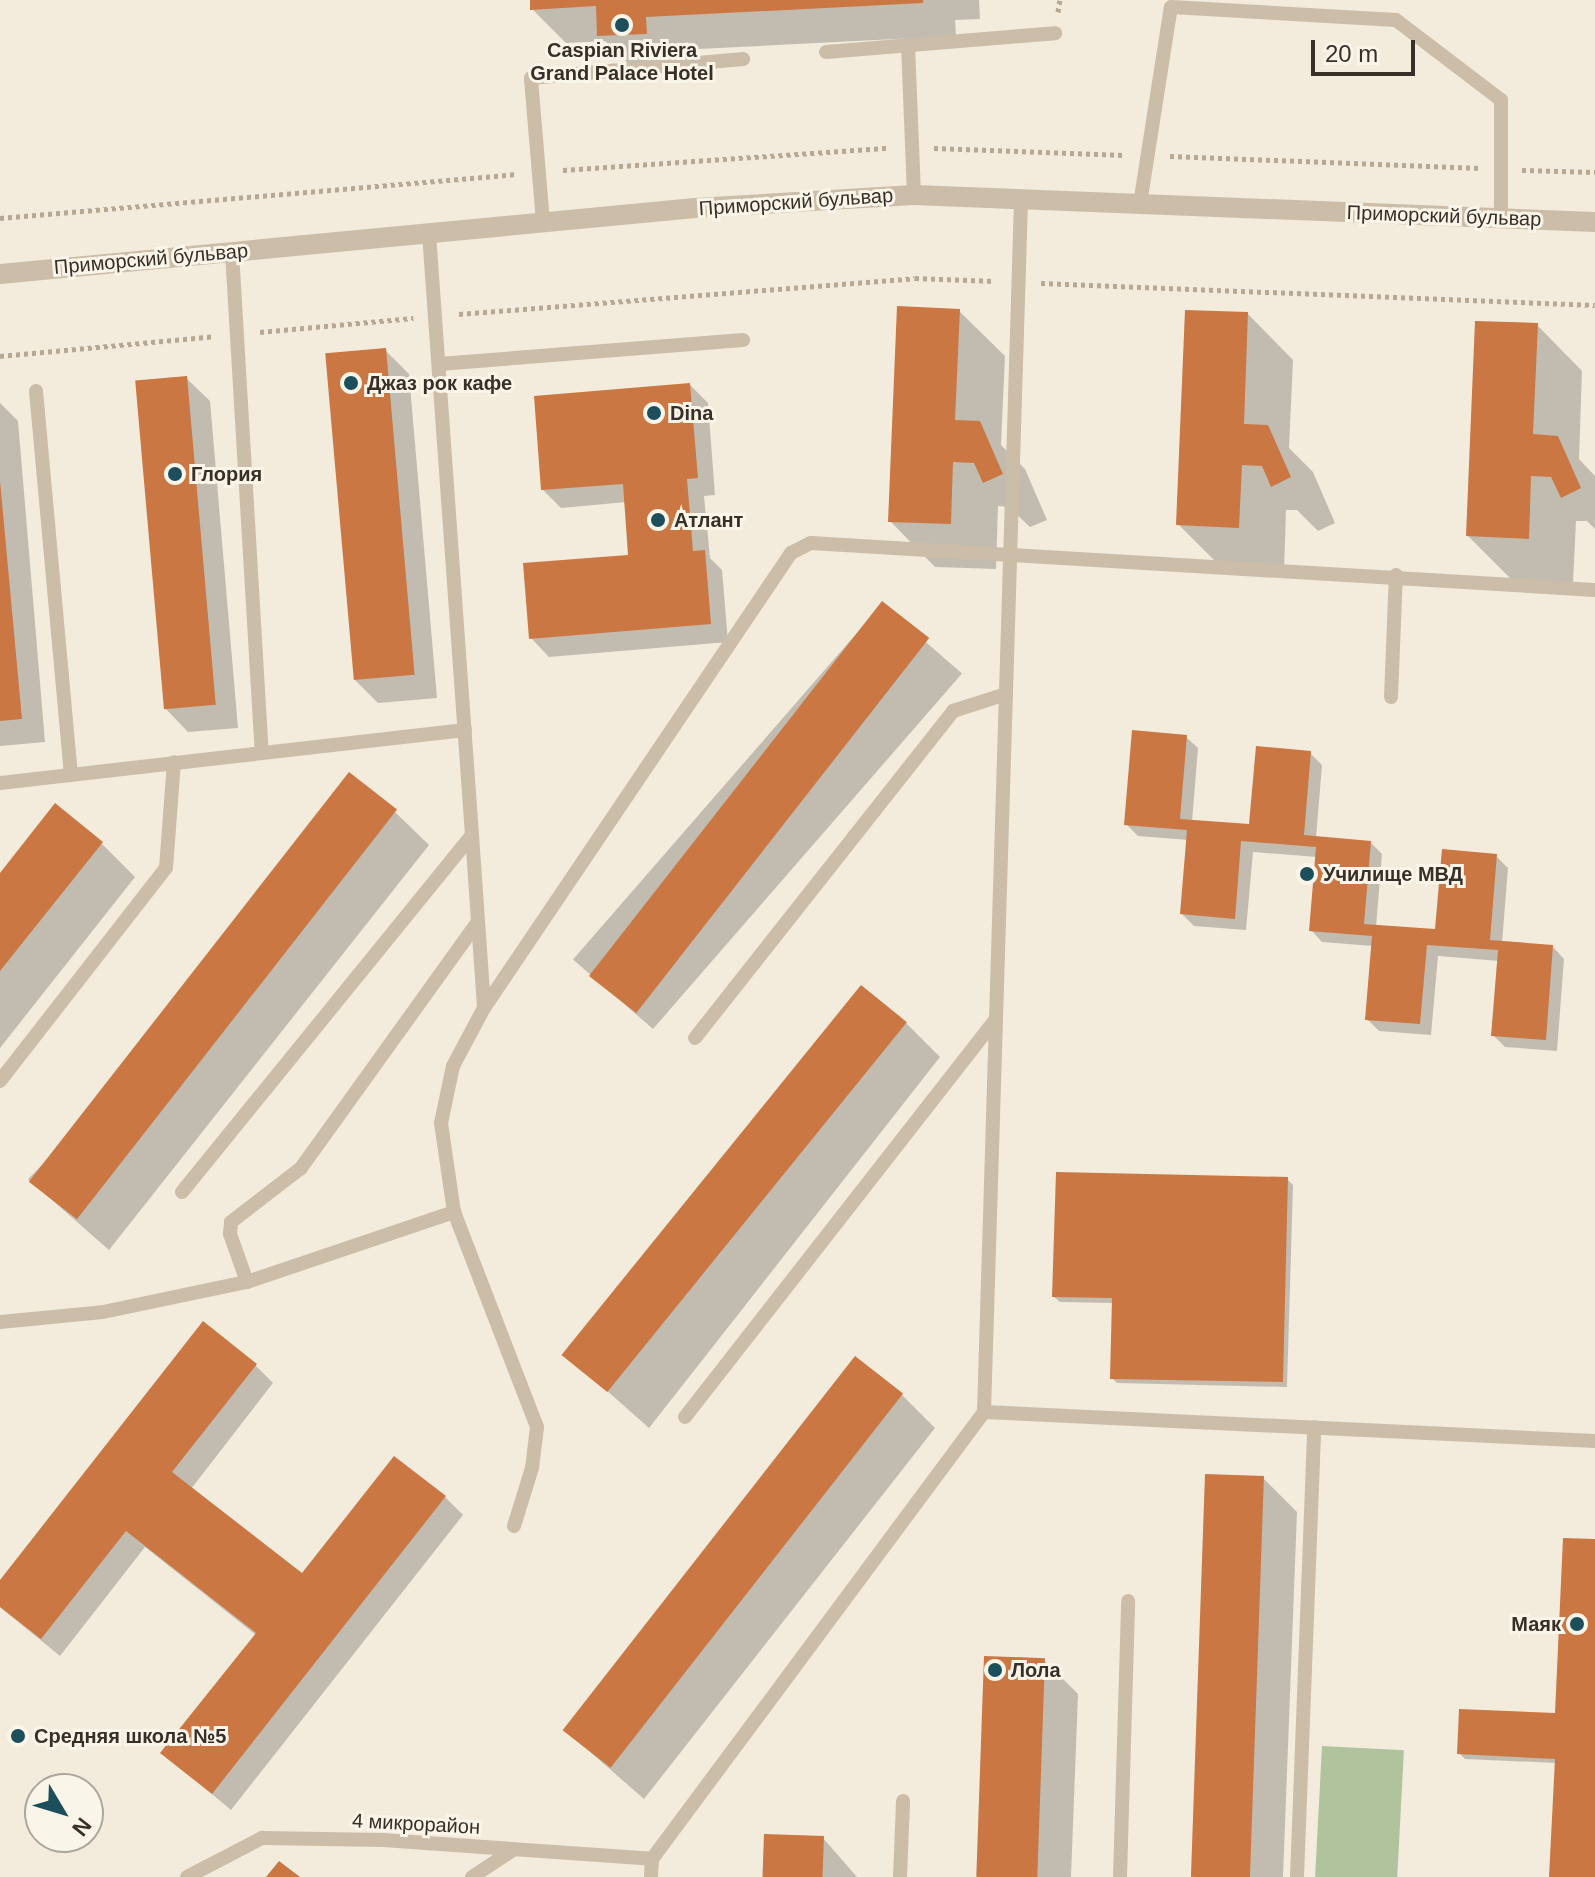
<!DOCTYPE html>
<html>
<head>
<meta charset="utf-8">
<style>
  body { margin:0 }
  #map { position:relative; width:1595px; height:1877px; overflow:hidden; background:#f3ecdd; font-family:Arial,sans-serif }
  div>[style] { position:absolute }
  .green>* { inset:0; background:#b0c39c; transform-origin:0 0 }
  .shadow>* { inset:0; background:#0003; transform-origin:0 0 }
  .building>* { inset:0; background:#ca7744; transform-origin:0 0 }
  .path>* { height:5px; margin-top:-2.5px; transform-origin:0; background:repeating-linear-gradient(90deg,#b8a892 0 4px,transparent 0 8px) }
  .service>* { height:14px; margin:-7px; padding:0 7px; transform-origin:7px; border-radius:7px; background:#ccbda8 }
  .tertiary>* { height:20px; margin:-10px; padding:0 10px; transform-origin:10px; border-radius:10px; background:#ccbda8 }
  .dots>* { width:22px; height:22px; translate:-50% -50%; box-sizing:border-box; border:4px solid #faf5e9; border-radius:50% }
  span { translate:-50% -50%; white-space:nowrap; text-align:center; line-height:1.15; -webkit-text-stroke:6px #faf5e9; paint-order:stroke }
  .poi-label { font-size:20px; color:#383028; font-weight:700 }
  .left { translate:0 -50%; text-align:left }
  .right { translate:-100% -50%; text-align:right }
  .street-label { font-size:20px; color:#383028 }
  .north { position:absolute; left:24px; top:1773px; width:80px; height:80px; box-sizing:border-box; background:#faf5e9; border:2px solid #aca69c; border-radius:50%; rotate:128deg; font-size:22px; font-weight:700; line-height:32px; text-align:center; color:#383028 }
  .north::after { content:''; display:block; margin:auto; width:28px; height:36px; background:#1c4e5c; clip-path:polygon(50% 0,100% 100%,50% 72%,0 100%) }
  .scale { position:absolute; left:1311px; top:40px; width:104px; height:36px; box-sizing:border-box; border:4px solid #383028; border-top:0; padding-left:10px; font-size:24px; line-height:28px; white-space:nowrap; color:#383028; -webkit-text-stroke:6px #faf5e9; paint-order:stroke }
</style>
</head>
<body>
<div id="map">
  <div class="green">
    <i style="left:1322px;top:1746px;width:82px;height:131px;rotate:3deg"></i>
  </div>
  <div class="shadow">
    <i style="clip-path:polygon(532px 0,979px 0,980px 19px,955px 20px,956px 36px,679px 50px,680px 67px,634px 69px,605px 41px,566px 43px,532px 9px)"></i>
    <i style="clip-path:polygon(959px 311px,1005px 356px,1001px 445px,1025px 469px,1047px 520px,1030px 527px,1009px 507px,998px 506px,996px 569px,935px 567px,890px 521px)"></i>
    <i style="clip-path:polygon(1248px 314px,1293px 360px,1289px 448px,1313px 472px,1335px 523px,1318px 531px,1297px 510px,1286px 510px,1284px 573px,1224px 570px,1178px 524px)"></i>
    <i style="clip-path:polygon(1537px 325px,1582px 371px,1579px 459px,1595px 476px,1595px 529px,1587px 521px,1576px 521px,1573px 583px,1513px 581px,1468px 536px)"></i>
    <i style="clip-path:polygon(385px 350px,409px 374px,437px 698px,378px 703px,354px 679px)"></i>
    <i style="clip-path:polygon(186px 378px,210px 401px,238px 728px,188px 732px,165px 708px)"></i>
    <i style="clip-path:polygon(690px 385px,708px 403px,715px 495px,704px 496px,710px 558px,722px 570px,728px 642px,549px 657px,531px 638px,631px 556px,627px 502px,561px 508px,543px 490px)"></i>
    <i style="clip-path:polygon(0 403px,18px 421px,45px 742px,0 746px)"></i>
    <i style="left:882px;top:604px;width:106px;height:471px;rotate:41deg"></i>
    <i style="clip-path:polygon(1186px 737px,1198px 748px,1192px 822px,1251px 827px,1310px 753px,1322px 765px,1316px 838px,1370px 842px,1382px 854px,1376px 927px,1437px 932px,1496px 856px,1508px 868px,1502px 943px,1553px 947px,1564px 959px,1557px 1051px,1505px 1047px,1493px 1035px,1499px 961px,1438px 956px,1431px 1035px,1379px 1031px,1367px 1019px,1373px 946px,1322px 942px,1311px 930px,1317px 857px,1253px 852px,1246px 930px,1194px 926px,1182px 914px,1189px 840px,1138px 836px,1126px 824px)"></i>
    <i style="clip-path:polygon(395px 812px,429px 845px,109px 1250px,28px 1179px)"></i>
    <i style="clip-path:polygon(101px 843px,135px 877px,0 1048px,0 876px)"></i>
    <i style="clip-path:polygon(906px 1023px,940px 1057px,649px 1428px,570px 1358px)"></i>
    <i style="clip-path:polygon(1287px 1179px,1293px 1185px,1287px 1387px,1117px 1383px,1112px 1378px,1114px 1303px,1060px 1302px,1054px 1297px)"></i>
    <i style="clip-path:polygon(255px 1365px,273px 1383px,191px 1489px,302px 1576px,445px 1497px,463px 1515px,231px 1810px,163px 1753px,256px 1635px,145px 1547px,60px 1656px,0 1607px,0 1583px)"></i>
    <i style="clip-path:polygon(901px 1394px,935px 1428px,644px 1799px,565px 1730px)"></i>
    <i style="clip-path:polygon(1263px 1478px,1297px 1512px,1283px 1877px,1191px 1877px)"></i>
    <i style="clip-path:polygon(1595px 1541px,1595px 1877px,1551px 1877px,1557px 1763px,1465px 1759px,1459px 1753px,1557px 1715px)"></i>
    <i style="clip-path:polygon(1044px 1660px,1078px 1694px,1071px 1877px,977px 1877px)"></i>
    <i style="clip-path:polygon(823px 1838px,857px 1877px,764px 1877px)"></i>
  </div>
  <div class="building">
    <i style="clip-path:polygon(530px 0,923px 0,923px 3px,646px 17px,647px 34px,597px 36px,596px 6px,530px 10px)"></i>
    <i style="clip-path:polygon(897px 306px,960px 309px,955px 420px,980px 421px,1003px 474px,983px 483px,974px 463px,953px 462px,951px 524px,888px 522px)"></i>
    <i style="clip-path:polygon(1185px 310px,1248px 312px,1244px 424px,1268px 425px,1291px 477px,1271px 487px,1262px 466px,1242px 465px,1239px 528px,1176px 525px)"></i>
    <i style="clip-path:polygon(1475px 321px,1538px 323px,1533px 434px,1558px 436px,1581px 488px,1561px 498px,1551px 477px,1531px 476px,1529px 539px,1466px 536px)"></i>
    <i style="left:386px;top:348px;width:328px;height:61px;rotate:85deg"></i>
    <i style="left:187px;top:376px;width:330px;height:52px;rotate:85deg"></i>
    <i style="clip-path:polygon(690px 383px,698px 478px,687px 479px,693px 551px,705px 550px,711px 624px,529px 639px,523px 563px,628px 555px,623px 484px,541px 490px,534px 396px)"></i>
    <i style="clip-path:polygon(0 481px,22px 719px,0 721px)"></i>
    <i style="left:882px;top:601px;width:60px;height:476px;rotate:38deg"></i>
    <i style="clip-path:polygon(1132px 730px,1187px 735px,1180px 819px,1249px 824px,1256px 746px,1311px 751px,1304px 835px,1371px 841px,1364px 924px,1435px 929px,1442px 849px,1497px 854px,1490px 940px,1553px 945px,1546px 1040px,1491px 1036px,1498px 950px,1427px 945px,1420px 1024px,1365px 1020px,1372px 936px,1309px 931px,1316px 847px,1241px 841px,1235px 919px,1180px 914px,1187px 830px,1124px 825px)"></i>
    <i style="left:349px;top:772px;width:61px;height:520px;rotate:38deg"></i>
    <i style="clip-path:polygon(55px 803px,103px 842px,0 971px,0 873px)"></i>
    <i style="left:861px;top:985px;width:59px;height:476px;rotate:39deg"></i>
    <i style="clip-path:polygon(1056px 1172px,1288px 1177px,1283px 1382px,1110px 1379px,1112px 1298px,1052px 1297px)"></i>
    <i style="clip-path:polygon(203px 1321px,257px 1364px,172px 1472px,302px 1573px,394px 1456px,446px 1496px,212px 1794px,160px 1753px,256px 1633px,126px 1531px,41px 1639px,0 1607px,0 1580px)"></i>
    <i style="left:855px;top:1356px;width:61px;height:475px;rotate:38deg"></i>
    <i style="left:1205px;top:1474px;width:59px;height:403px;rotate:2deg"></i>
    <i style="clip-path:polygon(1563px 1538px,1595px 1539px,1595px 1877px,1549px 1877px,1555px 1759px,1457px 1754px,1459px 1709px,1555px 1713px)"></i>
    <i style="left:984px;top:1656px;width:61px;height:221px;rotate:2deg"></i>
    <i style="left:764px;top:1834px;width:60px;height:43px;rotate:2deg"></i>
    <i style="clip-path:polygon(279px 1861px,300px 1877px,266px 1877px)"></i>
  </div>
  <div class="path">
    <i style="left:1058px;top:12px;width:12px;rotate:-81deg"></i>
    <i style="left:934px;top:148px;width:190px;rotate:2.1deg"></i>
    <i style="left:1170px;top:156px;width:310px;rotate:2.2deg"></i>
    <i style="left:563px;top:170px;width:326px;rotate:-3.9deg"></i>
    <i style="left:1522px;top:170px;width:73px;rotate:1.6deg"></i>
    <i style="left:0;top:218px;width:519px;rotate:-4.86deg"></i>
    <i style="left:1041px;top:283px;width:554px;rotate:2.27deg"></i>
    <i style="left:459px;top:314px;width:457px;rotate:-4.5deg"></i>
    <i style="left:915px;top:278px;width:80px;rotate:2.1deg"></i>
    <i style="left:260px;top:332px;width:154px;rotate:-5.2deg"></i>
    <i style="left:0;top:356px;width:215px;rotate:-5.3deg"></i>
  </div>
  <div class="service">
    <i style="left:908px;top:45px;width:150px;rotate:87.7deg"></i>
    <i style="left:826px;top:52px;width:230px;rotate:-4.7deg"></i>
    <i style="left:1140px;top:204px;width:199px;rotate:-81.1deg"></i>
    <i style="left:1171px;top:7px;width:225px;rotate:3.3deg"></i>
    <i style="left:1396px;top:20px;width:132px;rotate:37.3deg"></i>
    <i style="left:1501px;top:100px;width:119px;rotate:90deg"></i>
    <i style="left:543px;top:222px;width:144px;rotate:-94.8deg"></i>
    <i style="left:531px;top:78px;width:213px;rotate:-5.1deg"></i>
    <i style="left:232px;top:252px;width:500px;rotate:86.6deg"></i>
    <i style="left:439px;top:364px;width:305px;rotate:-4.5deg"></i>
    <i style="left:36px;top:391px;width:385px;rotate:84.8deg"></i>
    <i style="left:1391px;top:697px;width:122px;rotate:-87.7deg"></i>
    <i style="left:0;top:783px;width:468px;rotate:-6.5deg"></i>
    <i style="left:472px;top:835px;width:173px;rotate:86deg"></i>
    <i style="left:695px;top:1038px;width:417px;rotate:-51.7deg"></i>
    <i style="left:953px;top:711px;width:56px;rotate:-17.8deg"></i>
    <i style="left:0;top:1081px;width:270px;rotate:-52.1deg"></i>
    <i style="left:166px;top:868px;width:106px;rotate:-85.7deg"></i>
    <i style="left:182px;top:1192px;width:460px;rotate:-50.9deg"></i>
    <i style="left:472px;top:835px;width:603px;rotate:-94.09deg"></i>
    <i style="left:247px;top:1282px;width:51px;rotate:-109.5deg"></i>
    <i style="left:230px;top:1234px;width:12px;rotate:-85deg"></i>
    <i style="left:231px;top:1222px;width:88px;rotate:-37.6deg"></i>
    <i style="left:301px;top:1168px;width:303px;rotate:-54.3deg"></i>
    <i style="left:0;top:1322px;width:103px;rotate:-5.5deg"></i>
    <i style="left:103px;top:1312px;width:147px;rotate:-11.8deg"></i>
    <i style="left:247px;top:1282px;width:219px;rotate:-18.7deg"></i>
    <i style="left:984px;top:1412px;width:1213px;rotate:-88.25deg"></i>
    <i style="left:685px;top:1417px;width:505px;rotate:-52deg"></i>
    <i style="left:514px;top:1526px;width:61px;rotate:-72.8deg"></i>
    <i style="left:532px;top:1468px;width:41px;rotate:-83deg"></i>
    <i style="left:537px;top:1427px;width:230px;rotate:-111.1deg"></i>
    <i style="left:454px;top:1212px;width:90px;rotate:-98.3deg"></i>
    <i style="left:441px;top:1123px;width:58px;rotate:-78.1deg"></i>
    <i style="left:453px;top:1066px;width:66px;rotate:-61.9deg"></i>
    <i style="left:484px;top:1008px;width:549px;rotate:-55.99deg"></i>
    <i style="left:791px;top:553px;width:22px;rotate:-27deg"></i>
    <i style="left:811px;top:543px;width:785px;rotate:3.43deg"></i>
    <i style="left:187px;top:1877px;width:85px;rotate:-27.5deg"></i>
    <i style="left:262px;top:1838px;width:121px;rotate:0.9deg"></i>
    <i style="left:383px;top:1840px;width:270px;rotate:4deg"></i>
    <i style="left:472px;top:1877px;width:49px;rotate:-33.4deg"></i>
    <i style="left:651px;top:1877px;width:18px;rotate:-87deg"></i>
    <i style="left:652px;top:1859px;width:557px;rotate:-53.4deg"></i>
    <i style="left:984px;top:1412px;width:612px;rotate:2.72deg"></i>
    <i style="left:900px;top:1877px;width:76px;rotate:-87.7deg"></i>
    <i style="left:1120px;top:1877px;width:276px;rotate:-88.3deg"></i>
    <i style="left:1297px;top:1877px;width:450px;rotate:-87.8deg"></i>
  </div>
  <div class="tertiary">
    <i style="left:0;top:274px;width:698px;rotate:-5.42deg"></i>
    <i style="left:695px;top:208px;width:219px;rotate:-3.4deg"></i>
    <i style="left:914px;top:195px;width:682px;rotate:2.27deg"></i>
  </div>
  <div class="dots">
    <i style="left:622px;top:25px;background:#1c4e5c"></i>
    <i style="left:351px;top:383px;background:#1c4e5c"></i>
    <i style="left:654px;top:413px;background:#1c4e5c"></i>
    <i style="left:175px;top:474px;background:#1c4e5c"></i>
    <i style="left:658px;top:520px;background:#1c4e5c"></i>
    <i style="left:1307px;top:874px;background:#1c4e5c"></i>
    <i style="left:1577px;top:1624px;background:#1c4e5c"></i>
    <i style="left:995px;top:1670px;background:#1c4e5c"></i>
    <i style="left:18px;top:1736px;background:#1c4e5c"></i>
  </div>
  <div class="poi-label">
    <span style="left:622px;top:62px">Caspian Riviera<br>Grand Palace Hotel</span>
    <span class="left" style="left:367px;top:383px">Джаз рок кафе</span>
    <span class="left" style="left:670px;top:413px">Dina</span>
    <span class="left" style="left:191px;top:474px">Глория</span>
    <span class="left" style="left:674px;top:520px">Атлант</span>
    <span class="left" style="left:1323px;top:874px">Училище МВД</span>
    <span class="right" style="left:1561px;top:1624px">Маяк</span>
    <span class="left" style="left:1011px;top:1670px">Лола</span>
    <span class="left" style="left:34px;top:1736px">Средняя школа №5</span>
  </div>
  <div class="street-label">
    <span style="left:796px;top:202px;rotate:-4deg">Приморский бульвар</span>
    <span style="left:1444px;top:216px;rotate:2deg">Приморский бульвар</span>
    <span style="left:151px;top:259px;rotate:-5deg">Приморский бульвар</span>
    <span style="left:416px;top:1824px;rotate:3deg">4 микрорайон</span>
  </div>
  <div class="north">N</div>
  <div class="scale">20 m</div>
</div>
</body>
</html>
